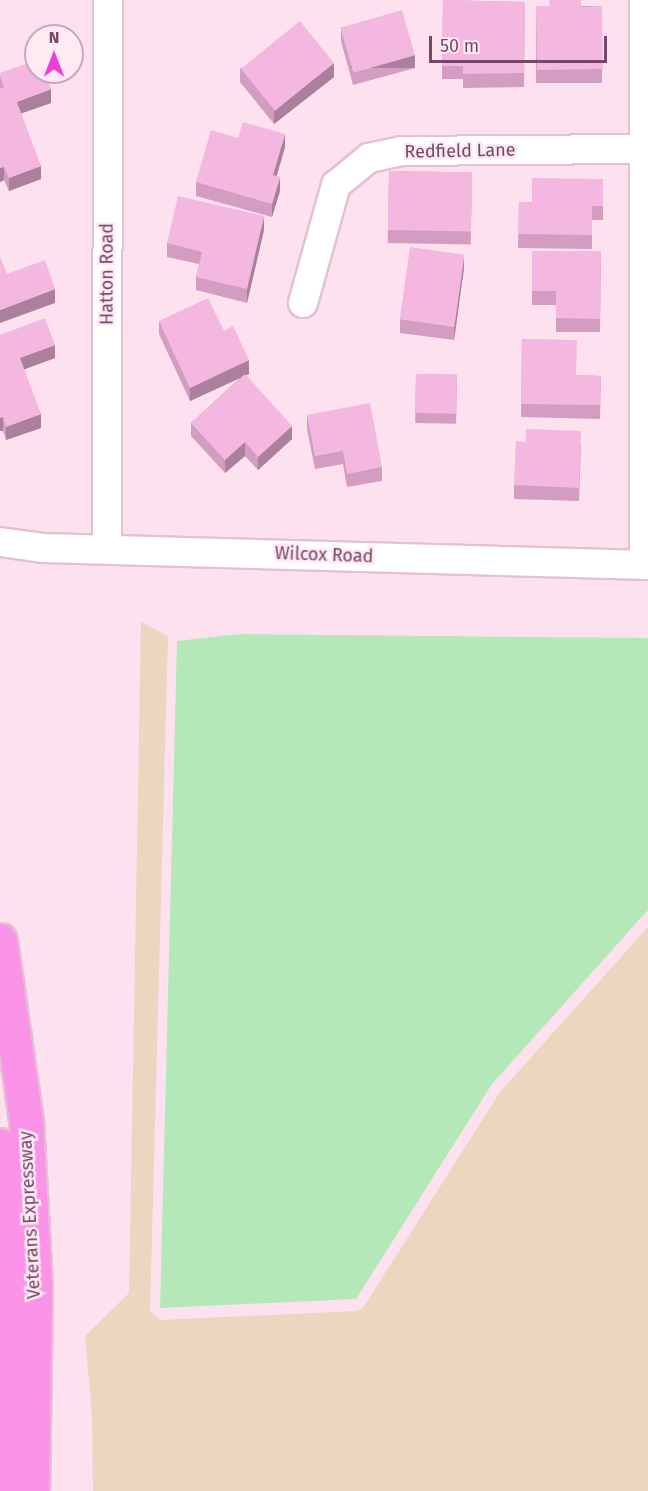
<!DOCTYPE html>
<html>
<head>
<meta charset="utf-8">
<style>
  body { margin:0 }
  #map { position:relative; width:648px; height:1491px; overflow:hidden; background:#fde1ee; font-family:"Fira Sans",sans-serif }
  div>[style] { position:absolute }
  .green>* { inset:0; background:#ecd6bf }
  .water>* { inset:0; background:#b5e8b9 }
  .roads { filter:drop-shadow(2px 0 #e4c0d5) drop-shadow(-2px 0 #e4c0d5) drop-shadow(0 2px #e4c0d5) drop-shadow(0 -2px #e4c0d5) }
  .minor>* { height:28px; margin:-14px; padding:0 14px; transform-origin:14px; border-radius:14px; background:#fff }
  .highway>* { height:33px; margin:-16.5px; padding:0 16.5px; transform-origin:16.5px; border-radius:16.5px; background:#fb94e8 }
  .wall>* { inset:0; background:#d29dc1; transform-origin:0 0 }
  .shaded-wall>* { inset:0; background:#ab809d; transform-origin:0 0 }
  .building>* { inset:0; background:#f4b7e0; transform-origin:0 0 }
  span { translate:-50% -50%; white-space:nowrap; text-align:center; line-height:1.15; -webkit-text-stroke:5px #ffe9f3; paint-order:stroke }
  .street-label { font-size:18px; color:#764768 }
  .north { position:absolute; left:24px; top:24px; width:60px; height:60px; box-sizing:border-box; background:#ffe9f3; border:2px solid #c8a8bb; border-radius:50%; rotate:0deg; font-size:16px; font-weight:700; line-height:24px; text-align:center; color:#764768 }
  .north::after { content:''; display:block; margin:auto; width:21px; height:27px; background:#ee3fd4; clip-path:polygon(50% 0,100% 100%,50% 72%,0 100%) }
  .scale { position:absolute; left:429px; top:36px; width:178px; height:27px; box-sizing:border-box; border:3px solid #764768; border-top:0; padding-left:8px; font-size:18px; line-height:21px; white-space:nowrap; color:#764768; -webkit-text-stroke:4px #ffe9f3; paint-order:stroke }
</style>
</head>
<body>
<div id="map">
  <div class="green">
    <i style="clip-path:polygon(141px 622px,168px 636px,150px 1312px,161px 1320px,356px 1311px,363px 1308px,500px 1092px,648px 927px,648px 1491px,93px 1491px,92px 1416px,85px 1336px,129px 1293px)"></i>
  </div>
  <div class="water">
    <i style="clip-path:polygon(240px 634px,648px 638px,648px 910px,492px 1084px,356px 1299px,160px 1308px,177px 641px)"></i>
  </div>
  <div class="roads">
    <div class="minor">
      <i style="left:303px;top:303px;width:123px;rotate:-74.4deg"></i>
      <i style="left:336px;top:185px;width:43px;rotate:-39.3deg"></i>
      <i style="left:369px;top:158px;width:33px;rotate:-12deg"></i>
      <i style="left:401px;top:151px;width:243px;rotate:-0.5deg"></i>
      <i style="left:0;top:542px;width:43px;rotate:7.9deg"></i>
      <i style="left:43px;top:548px;width:605px;rotate:1.61deg"></i>
      <i style="left:107px;top:548px;width:548px;rotate:-89.9deg"></i>
      <i style="left:644px;top:565px;width:565px;rotate:-90deg"></i>
    </div>
    <div class="highway">
      <i style="left:0;top:940px;width:182px;rotate:81.8deg"></i>
      <i style="left:26px;top:1120px;width:164px;rotate:86.9deg"></i>
      <i style="left:35px;top:1284px;width:207px;rotate:90.8deg"></i>
      <i style="left:0;top:1145px;width:148px;rotate:86.5deg"></i>
      <i style="left:9px;top:1293px;width:198px;rotate:90.6deg"></i>
    </div>
  </div>
  <div class="wall">
    <i style="clip-path:polygon(443px 0,525px 2px,524px 87px,463px 88px,463px 79px,442px 79px)"></i>
    <i style="left:536px;top:6px;width:66px;height:77px"></i>
    <i style="clip-path:polygon(341px 28px,415px 68px,353px 85px,341px 41px)"></i>
    <i style="clip-path:polygon(240px 68px,334px 77px,274px 124px,240px 82px)"></i>
    <i style="clip-path:polygon(0 73px,51px 103px,21px 113px,41px 179px,9px 191px,4px 180px,0 182px)"></i>
    <i style="clip-path:polygon(238px 138px,285px 147px,276px 176px,280px 191px,272px 217px,196px 196px,196px 182px)"></i>
    <i style="left:389px;top:171px;width:83px;height:72px;rotate:1deg"></i>
    <i style="clip-path:polygon(603px 179px,603px 220px,592px 220px,592px 249px,518px 248px,519px 202px,532px 202px)"></i>
    <i style="clip-path:polygon(264px 230px,247px 303px,196px 290px,196px 277px,199px 264px,167px 257px,167px 243px)"></i>
    <i style="clip-path:polygon(532px 251px,601px 251px,600px 332px,556px 332px,556px 305px,532px 305px)"></i>
    <i style="clip-path:polygon(464px 268px,454px 340px,400px 333px,400px 319px)"></i>
    <i style="clip-path:polygon(159px 321px,224px 331px,249px 374px,246px 375px,292px 439px,258px 470px,245px 456px,225px 473px,191px 436px,191px 423px,241px 377px,190px 401px,159px 334px)"></i>
    <i style="clip-path:polygon(0 335px,55px 358px,24px 369px,41px 428px,6px 440px,3px 431px)"></i>
    <i style="clip-path:polygon(522px 339px,576px 375px,601px 376px,600px 419px,521px 417px)"></i>
    <i style="left:416px;top:374px;width:41px;height:49px;rotate:1deg"></i>
    <i style="clip-path:polygon(307px 415px,382px 467px,382px 481px,347px 487px,343px 464px,315px 469px,307px 429px)"></i>
    <i style="clip-path:polygon(581px 445px,579px 501px,514px 499px,514px 485px)"></i>
  </div>
  <div class="shaded-wall">
    <i style="left:415px;top:55px;width:13px;height:64px;rotate:90deg"></i>
    <i style="clip-path:polygon(334px 63px,334px 77px,274px 124px,274px 111px)"></i>
    <i style="clip-path:polygon(51px 89px,51px 103px,17px 115px,17px 102px)"></i>
    <i style="clip-path:polygon(285px 134px,285px 147px,273px 189px,273px 175px)"></i>
    <i style="clip-path:polygon(41px 166px,41px 179px,9px 191px,9px 178px)"></i>
    <i style="clip-path:polygon(4px 167px,4px 180px,0 182px,0 168px)"></i>
    <i style="clip-path:polygon(280px 177px,280px 191px,272px 217px,272px 204px)"></i>
    <i style="clip-path:polygon(264px 216px,264px 230px,247px 303px,247px 289px)"></i>
    <i style="clip-path:polygon(464px 255px,464px 268px,454px 340px,454px 327px)"></i>
    <i style="clip-path:polygon(55px 289px,55px 303px,0 323px,0 310px)"></i>
    <i style="clip-path:polygon(55px 345px,55px 358px,20px 371px,20px 358px)"></i>
    <i style="clip-path:polygon(249px 360px,249px 374px,190px 401px,190px 388px)"></i>
    <i style="clip-path:polygon(41px 414px,41px 428px,6px 440px,6px 427px)"></i>
    <i style="left:3px;top:417px;width:14px;height:3px;rotate:90deg"></i>
    <i style="clip-path:polygon(292px 426px,292px 439px,258px 470px,258px 457px)"></i>
    <i style="clip-path:polygon(245px 442px,245px 456px,225px 473px,225px 460px)"></i>
  </div>
  <div class="building">
    <i style="clip-path:polygon(443px 0,525px 2px,524px 73px,463px 74px,463px 66px,442px 66px)"></i>
    <i style="clip-path:polygon(549px 0,581px 0,581px 7px,602px 6px,603px 69px,537px 70px,536px 6px,550px 6px)"></i>
    <i style="left:402px;top:10px;width:47px;height:64px;rotate:74deg"></i>
    <i style="left:300px;top:21px;width:54px;height:76px;rotate:51deg"></i>
    <i style="clip-path:polygon(36px 60px,36px 72px,45px 72px,51px 89px,17px 102px,41px 166px,9px 178px,4px 167px,0 168px,0 89px,4px 87px,0 76px,0 73px)"></i>
    <i style="clip-path:polygon(243px 122px,285px 134px,273px 175px,280px 177px,272px 204px,196px 182px,211px 130px,238px 138px)"></i>
    <i style="left:389px;top:171px;width:83px;height:59px;rotate:1deg"></i>
    <i style="clip-path:polygon(532px 178px,603px 179px,603px 206px,592px 206px,592px 235px,518px 234px,519px 202px,532px 202px)"></i>
    <i style="clip-path:polygon(178px 196px,264px 216px,247px 289px,196px 277px,202px 252px,167px 243px)"></i>
    <i style="left:410px;top:247px;width:55px;height:73px;rotate:8deg"></i>
    <i style="clip-path:polygon(532px 251px,601px 251px,600px 319px,556px 318px,556px 291px,532px 291px)"></i>
    <i style="clip-path:polygon(0 256px,7px 274px,45px 260px,55px 289px,0 310px)"></i>
    <i style="clip-path:polygon(208px 298px,224px 331px,233px 326px,249px 360px,190px 388px,159px 321px)"></i>
    <i style="clip-path:polygon(45px 318px,55px 345px,20px 358px,41px 414px,6px 427px,3px 417px,0 418px,0 335px)"></i>
    <i style="clip-path:polygon(522px 339px,577px 340px,576px 375px,601px 376px,600px 405px,521px 404px)"></i>
    <i style="clip-path:polygon(245px 374px,292px 426px,258px 457px,245px 442px,225px 460px,191px 423px)"></i>
    <i style="left:416px;top:374px;width:41px;height:39px;rotate:1deg"></i>
    <i style="clip-path:polygon(370px 403px,382px 467px,347px 474px,343px 451px,315px 456px,307px 415px)"></i>
    <i style="clip-path:polygon(526px 429px,581px 431px,579px 488px,514px 485px,516px 441px,526px 442px)"></i>
  </div>
  <div class="street-label">
    <span style="left:460px;top:151px;rotate:-1deg">Redfield Lane</span>
    <span style="left:107px;top:274px;rotate:-90deg">Hatton Road</span>
    <span style="left:324px;top:555px;rotate:2deg">Wilcox Road</span>
    <span style="left:30px;top:1215px;rotate:-93deg">Veterans Expressway</span>
  </div>
  <div class="north">N</div>
  <div class="scale">50 m</div>
</div>
</body>
</html>
